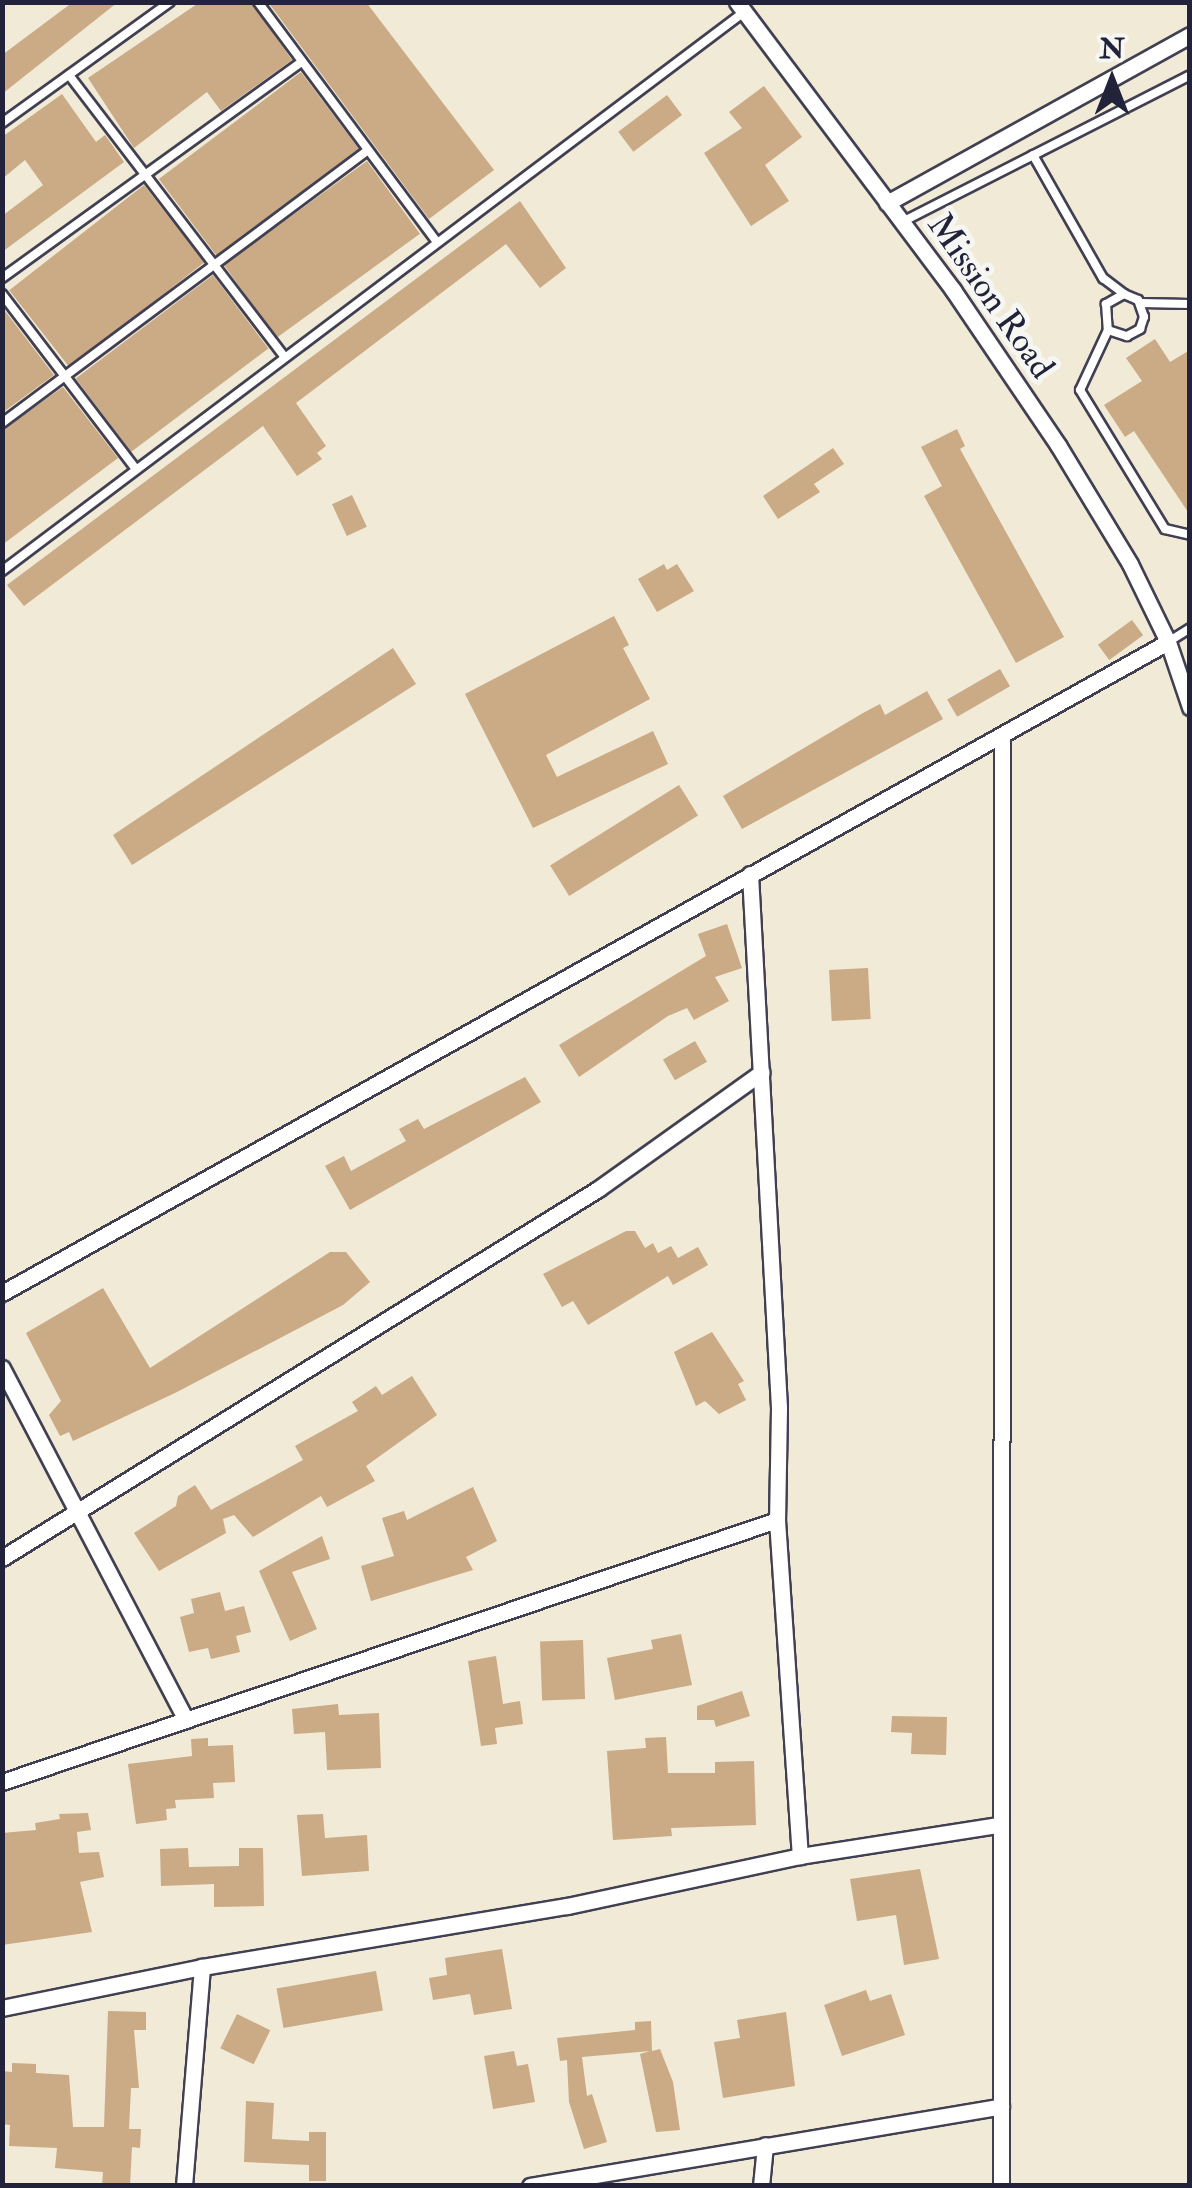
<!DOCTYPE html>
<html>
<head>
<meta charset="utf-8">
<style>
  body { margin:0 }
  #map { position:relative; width:1192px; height:2188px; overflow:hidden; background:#f0ead6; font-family:"IM FELL Double Pica",serif }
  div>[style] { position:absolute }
  .building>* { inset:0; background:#cbaa86; transform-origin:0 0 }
  .roads { filter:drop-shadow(2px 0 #414052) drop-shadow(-2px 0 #414052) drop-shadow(0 2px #414052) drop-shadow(0 -2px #414052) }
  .service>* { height:8px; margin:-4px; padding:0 4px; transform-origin:4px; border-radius:4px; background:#fff }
  .minor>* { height:15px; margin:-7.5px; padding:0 7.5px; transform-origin:7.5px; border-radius:7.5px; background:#fff }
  span { translate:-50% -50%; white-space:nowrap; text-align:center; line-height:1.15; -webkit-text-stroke:10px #f6f6f2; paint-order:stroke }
  .street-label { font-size:35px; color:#22223b }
  .frame { position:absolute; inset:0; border:5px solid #22223b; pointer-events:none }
  .north { position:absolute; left:1062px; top:30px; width:100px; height:100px; -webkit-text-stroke:8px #f6f6f2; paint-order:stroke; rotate:0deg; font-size:28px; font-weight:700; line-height:40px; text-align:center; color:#22223b }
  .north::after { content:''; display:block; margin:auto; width:35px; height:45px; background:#22223b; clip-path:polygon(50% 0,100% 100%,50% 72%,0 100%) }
</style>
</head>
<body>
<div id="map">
  <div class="building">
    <i style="clip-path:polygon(73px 2px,118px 2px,2px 94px,2px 55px)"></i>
    <i style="clip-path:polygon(200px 2px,251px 2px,292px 60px,221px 111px,207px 92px,134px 148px,88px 78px)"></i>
    <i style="clip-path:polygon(268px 2px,366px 2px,494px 170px,429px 219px)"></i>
    <i style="left:301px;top:72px;width:96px;height:178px;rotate:53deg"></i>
    <i style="clip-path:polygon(764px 86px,802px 137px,765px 165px,789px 201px,751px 226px,704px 153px,742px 128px,729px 112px)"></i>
    <i style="clip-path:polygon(62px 94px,96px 142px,105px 135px,124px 162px,2px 252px,2px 216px,43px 185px,25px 160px,2px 179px,2px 137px)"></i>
    <i style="left:667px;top:95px;width:25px;height:61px;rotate:53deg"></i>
    <i style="left:367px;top:161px;width:90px;height:177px;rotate:54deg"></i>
    <i style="left:144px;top:185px;width:98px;height:171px;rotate:52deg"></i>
    <i style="clip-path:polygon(520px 201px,566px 268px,540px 288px,506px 244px,296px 403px,326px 446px,317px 453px,322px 459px,297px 476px,263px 426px,24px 606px,7px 585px)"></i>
    <i style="left:213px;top:275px;width:92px;height:172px;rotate:53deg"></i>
    <i style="clip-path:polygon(2px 307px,54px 375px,2px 413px)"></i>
    <i style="clip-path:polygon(1155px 339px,1170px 362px,1190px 350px,1190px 515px,1134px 431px,1125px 437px,1104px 405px,1142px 381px,1126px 358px)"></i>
    <i style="clip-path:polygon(63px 387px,118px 458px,2px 545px,2px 430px)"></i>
    <i style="clip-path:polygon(957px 429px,965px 446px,960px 449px,1064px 637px,1016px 663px,924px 496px,942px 486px,921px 447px)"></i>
    <i style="clip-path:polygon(833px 448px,844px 464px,814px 484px,820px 492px,778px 519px,763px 496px)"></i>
    <i style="left:352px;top:495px;width:35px;height:22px;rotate:65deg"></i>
    <i style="clip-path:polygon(664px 564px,667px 570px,677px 564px,694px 591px,657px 612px,638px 579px)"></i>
    <i style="clip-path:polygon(614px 616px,629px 645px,623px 648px,650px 699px,546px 755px,557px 777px,653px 731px,668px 764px,533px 828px,465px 694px)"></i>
    <i style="left:1132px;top:620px;width:19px;height:42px;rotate:54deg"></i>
    <i style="clip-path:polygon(393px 648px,416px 684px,132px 865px,113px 835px)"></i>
    <i style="left:1000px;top:669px;width:20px;height:61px;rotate:60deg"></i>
    <i style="clip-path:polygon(927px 691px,943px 719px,742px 829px,723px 796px,863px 713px,880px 704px,885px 715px)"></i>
    <i style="left:679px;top:785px;width:36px;height:152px;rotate:58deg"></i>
    <i style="clip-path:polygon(727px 924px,742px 968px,715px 977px,729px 1001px,694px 1020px,687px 1008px,668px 1016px,579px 1077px,559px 1045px,706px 956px,698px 934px)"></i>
    <i style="left:868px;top:968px;width:51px;height:39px;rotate:87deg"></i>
    <i style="left:695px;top:1041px;width:24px;height:37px;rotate:60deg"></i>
    <i style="clip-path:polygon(525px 1077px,541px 1102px,350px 1210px,325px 1166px,344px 1156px,351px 1171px,406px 1141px,399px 1129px,418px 1119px,424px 1129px)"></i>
    <i style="clip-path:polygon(626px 1231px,635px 1231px,645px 1248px,653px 1243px,658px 1253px,671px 1246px,678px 1258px,698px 1247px,708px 1265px,673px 1285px,668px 1276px,588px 1325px,573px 1301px,562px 1307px,543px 1274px)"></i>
    <i style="clip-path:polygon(330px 1252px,346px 1252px,370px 1282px,343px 1305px,177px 1392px,73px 1441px,69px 1432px,60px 1436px,49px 1415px,61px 1401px,26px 1333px,103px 1288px,150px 1368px)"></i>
    <i style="clip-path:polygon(712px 1332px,744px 1381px,738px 1384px,746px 1400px,719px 1414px,705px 1401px,696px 1406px,674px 1352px)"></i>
    <i style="clip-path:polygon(412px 1376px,437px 1415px,366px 1466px,375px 1481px,327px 1507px,321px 1496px,253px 1537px,234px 1515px,223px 1519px,226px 1533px,159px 1571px,134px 1533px,176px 1506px,178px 1496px,195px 1485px,211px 1510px,303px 1460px,295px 1446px,358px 1411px,352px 1402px,376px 1386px,382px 1395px)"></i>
    <i style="clip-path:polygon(473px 1487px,497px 1541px,466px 1557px,473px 1570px,371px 1601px,361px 1566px,394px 1556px,382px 1518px,404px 1511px,407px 1520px)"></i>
    <i style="clip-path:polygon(322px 1536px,330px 1559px,292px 1572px,317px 1629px,290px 1641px,259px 1571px)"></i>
    <i style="clip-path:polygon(220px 1592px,225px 1611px,244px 1606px,251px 1632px,236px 1636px,240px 1652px,211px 1659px,208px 1648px,189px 1652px,180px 1617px,194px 1613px,191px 1599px)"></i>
    <i style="clip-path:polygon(681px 1634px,692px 1685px,615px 1700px,607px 1658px,653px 1649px,651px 1640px)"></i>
    <i style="left:583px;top:1640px;width:59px;height:43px;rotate:88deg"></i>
    <i style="clip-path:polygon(496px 1656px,503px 1704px,520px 1701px,523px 1724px,495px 1728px,497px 1744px,481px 1746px,468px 1661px)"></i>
    <i style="clip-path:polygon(742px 1691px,750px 1716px,716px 1727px,714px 1720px,697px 1720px,697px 1706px)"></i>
    <i style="clip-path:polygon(338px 1704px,339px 1715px,379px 1713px,381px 1768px,327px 1770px,325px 1732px,294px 1734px,292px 1709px)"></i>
    <i style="clip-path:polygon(892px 1716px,947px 1717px,946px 1755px,911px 1754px,912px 1733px,891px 1732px)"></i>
    <i style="clip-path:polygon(666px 1737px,668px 1773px,715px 1773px,715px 1762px,754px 1761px,756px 1825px,671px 1828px,672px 1836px,613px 1840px,607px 1751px,646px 1748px,645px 1738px)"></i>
    <i style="clip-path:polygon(208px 1738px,208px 1746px,233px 1745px,235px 1782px,213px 1783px,214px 1798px,175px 1800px,176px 1808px,166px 1809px,167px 1820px,136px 1824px,128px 1764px,192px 1756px,191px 1739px)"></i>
    <i style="clip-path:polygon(88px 1813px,91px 1830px,77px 1832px,79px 1853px,99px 1852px,104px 1877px,80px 1882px,92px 1932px,2px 1945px,2px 1833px,36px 1830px,35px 1823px,60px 1819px,59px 1814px)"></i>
    <i style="clip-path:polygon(323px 1814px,325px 1838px,367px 1835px,369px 1871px,302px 1876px,297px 1815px)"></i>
    <i style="clip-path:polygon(188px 1848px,189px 1867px,239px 1866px,239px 1848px,263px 1848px,264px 1906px,214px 1907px,214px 1884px,161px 1886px,160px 1849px)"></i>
    <i style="clip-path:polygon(920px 1869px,939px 1959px,904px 1965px,896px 1915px,857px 1921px,850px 1879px)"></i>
    <i style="clip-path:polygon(502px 1949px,512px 2009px,474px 2015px,470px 1994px,433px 2000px,429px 1978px,447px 1975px,445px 1958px)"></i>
    <i style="left:376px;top:1971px;width:40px;height:101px;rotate:80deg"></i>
    <i style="clip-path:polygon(866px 1990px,870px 2001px,891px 1994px,905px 2035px,842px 2056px,824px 2005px)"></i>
    <i style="clip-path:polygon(108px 2011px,146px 2012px,146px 2030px,134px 2030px,139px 2088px,131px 2088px,129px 2129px,141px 2129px,140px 2148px,132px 2147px,130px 2186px,102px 2186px,103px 2172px,55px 2168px,57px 2148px,9px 2146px,10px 2125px,2px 2124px,2px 2071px,12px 2072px,12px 2063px,36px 2064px,36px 2073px,69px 2075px,73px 2127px,104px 2127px)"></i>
    <i style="clip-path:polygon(786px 2012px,795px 2086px,723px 2098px,714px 2042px,740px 2038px,737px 2020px)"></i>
    <i style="left:237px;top:2014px;width:37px;height:38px;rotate:26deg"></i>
    <i style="clip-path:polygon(651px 2021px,652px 2051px,660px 2049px,673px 2082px,680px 2130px,656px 2132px,640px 2054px,650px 2051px,582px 2057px,587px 2096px,592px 2094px,607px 2142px,584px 2149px,569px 2102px,567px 2060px,560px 2061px,557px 2038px,635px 2030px,635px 2022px)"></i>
    <i style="clip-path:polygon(514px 2051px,517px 2066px,528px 2064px,535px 2102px,493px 2109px,484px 2056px)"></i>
    <i style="clip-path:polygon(246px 2101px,274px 2103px,272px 2139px,309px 2141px,309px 2132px,326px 2132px,326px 2181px,309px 2181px,309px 2165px,244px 2162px)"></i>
  </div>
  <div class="roads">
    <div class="service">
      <i style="left:258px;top:2px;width:298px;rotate:53.3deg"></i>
      <i style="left:69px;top:75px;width:354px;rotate:52.6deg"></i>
      <i style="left:2px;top:123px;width:207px;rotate:-35.8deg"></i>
      <i style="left:1033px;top:155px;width:142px;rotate:60.4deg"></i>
      <i style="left:1103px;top:278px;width:26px;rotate:37deg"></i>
      <i style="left:902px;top:222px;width:323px;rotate:-27deg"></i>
      <i style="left:2px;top:278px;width:370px;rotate:-35.8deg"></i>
      <i style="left:2px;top:294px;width:220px;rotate:52.6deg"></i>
      <i style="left:1141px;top:303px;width:49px;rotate:1.2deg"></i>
      <i style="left:1108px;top:330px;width:20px;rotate:18deg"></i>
      <i style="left:1127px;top:336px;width:15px;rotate:-28deg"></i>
      <i style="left:1140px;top:329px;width:13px;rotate:-72deg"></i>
      <i style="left:1144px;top:317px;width:18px;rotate:-109deg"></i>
      <i style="left:1138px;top:300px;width:15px;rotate:-157deg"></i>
      <i style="left:1124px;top:294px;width:21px;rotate:151deg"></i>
      <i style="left:1106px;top:304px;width:26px;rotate:86deg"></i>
      <i style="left:1108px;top:330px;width:66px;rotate:115deg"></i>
      <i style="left:1080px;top:390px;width:163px;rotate:58.6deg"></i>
      <i style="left:1165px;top:529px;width:26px;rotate:13deg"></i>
      <i style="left:2px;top:423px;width:455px;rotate:-36.7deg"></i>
      <i style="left:2px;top:571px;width:929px;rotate:-36.99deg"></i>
      <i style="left:1168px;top:642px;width:26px;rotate:-32deg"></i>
    </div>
    <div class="minor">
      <i style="left:737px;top:2px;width:360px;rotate:53.1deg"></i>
      <i style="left:953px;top:290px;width:187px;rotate:55.9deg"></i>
      <i style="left:1058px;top:445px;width:139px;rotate:58.8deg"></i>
      <i style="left:1130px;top:564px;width:87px;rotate:64deg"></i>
      <i style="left:1168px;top:642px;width:69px;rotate:71.3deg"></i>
      <i style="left:887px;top:203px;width:346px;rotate:-29deg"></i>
      <i style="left:750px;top:874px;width:535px;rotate:86.89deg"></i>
      <i style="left:779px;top:1408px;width:112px;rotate:91deg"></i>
      <i style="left:777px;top:1520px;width:337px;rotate:86.1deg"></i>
      <i style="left:2px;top:1293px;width:1335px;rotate:-29.18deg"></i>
      <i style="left:2px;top:1368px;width:397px;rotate:62.4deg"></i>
      <i style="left:2px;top:1558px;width:701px;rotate:-31.76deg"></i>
      <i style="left:598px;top:1189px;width:201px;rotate:-35.5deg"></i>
      <i style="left:2px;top:1782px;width:818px;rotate:-18.68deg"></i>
      <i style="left:2px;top:2008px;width:204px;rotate:-11.6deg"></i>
      <i style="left:202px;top:1967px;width:370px;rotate:-9.5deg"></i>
      <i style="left:567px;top:1906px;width:238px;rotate:-12.1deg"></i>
      <i style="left:800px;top:1856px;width:200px;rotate:-8.9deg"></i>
      <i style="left:184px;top:2186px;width:220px;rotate:-85.3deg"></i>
      <i style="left:530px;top:2186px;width:478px;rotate:-9.6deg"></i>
      <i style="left:761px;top:2186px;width:41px;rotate:-84.4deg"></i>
      <i style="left:1001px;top:2186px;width:1447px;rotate:-89.96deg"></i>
    </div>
  </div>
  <div class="street-label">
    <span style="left:991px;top:296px;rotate:55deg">Mission Road</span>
  </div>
  <div class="frame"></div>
  <div class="north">N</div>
</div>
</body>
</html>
